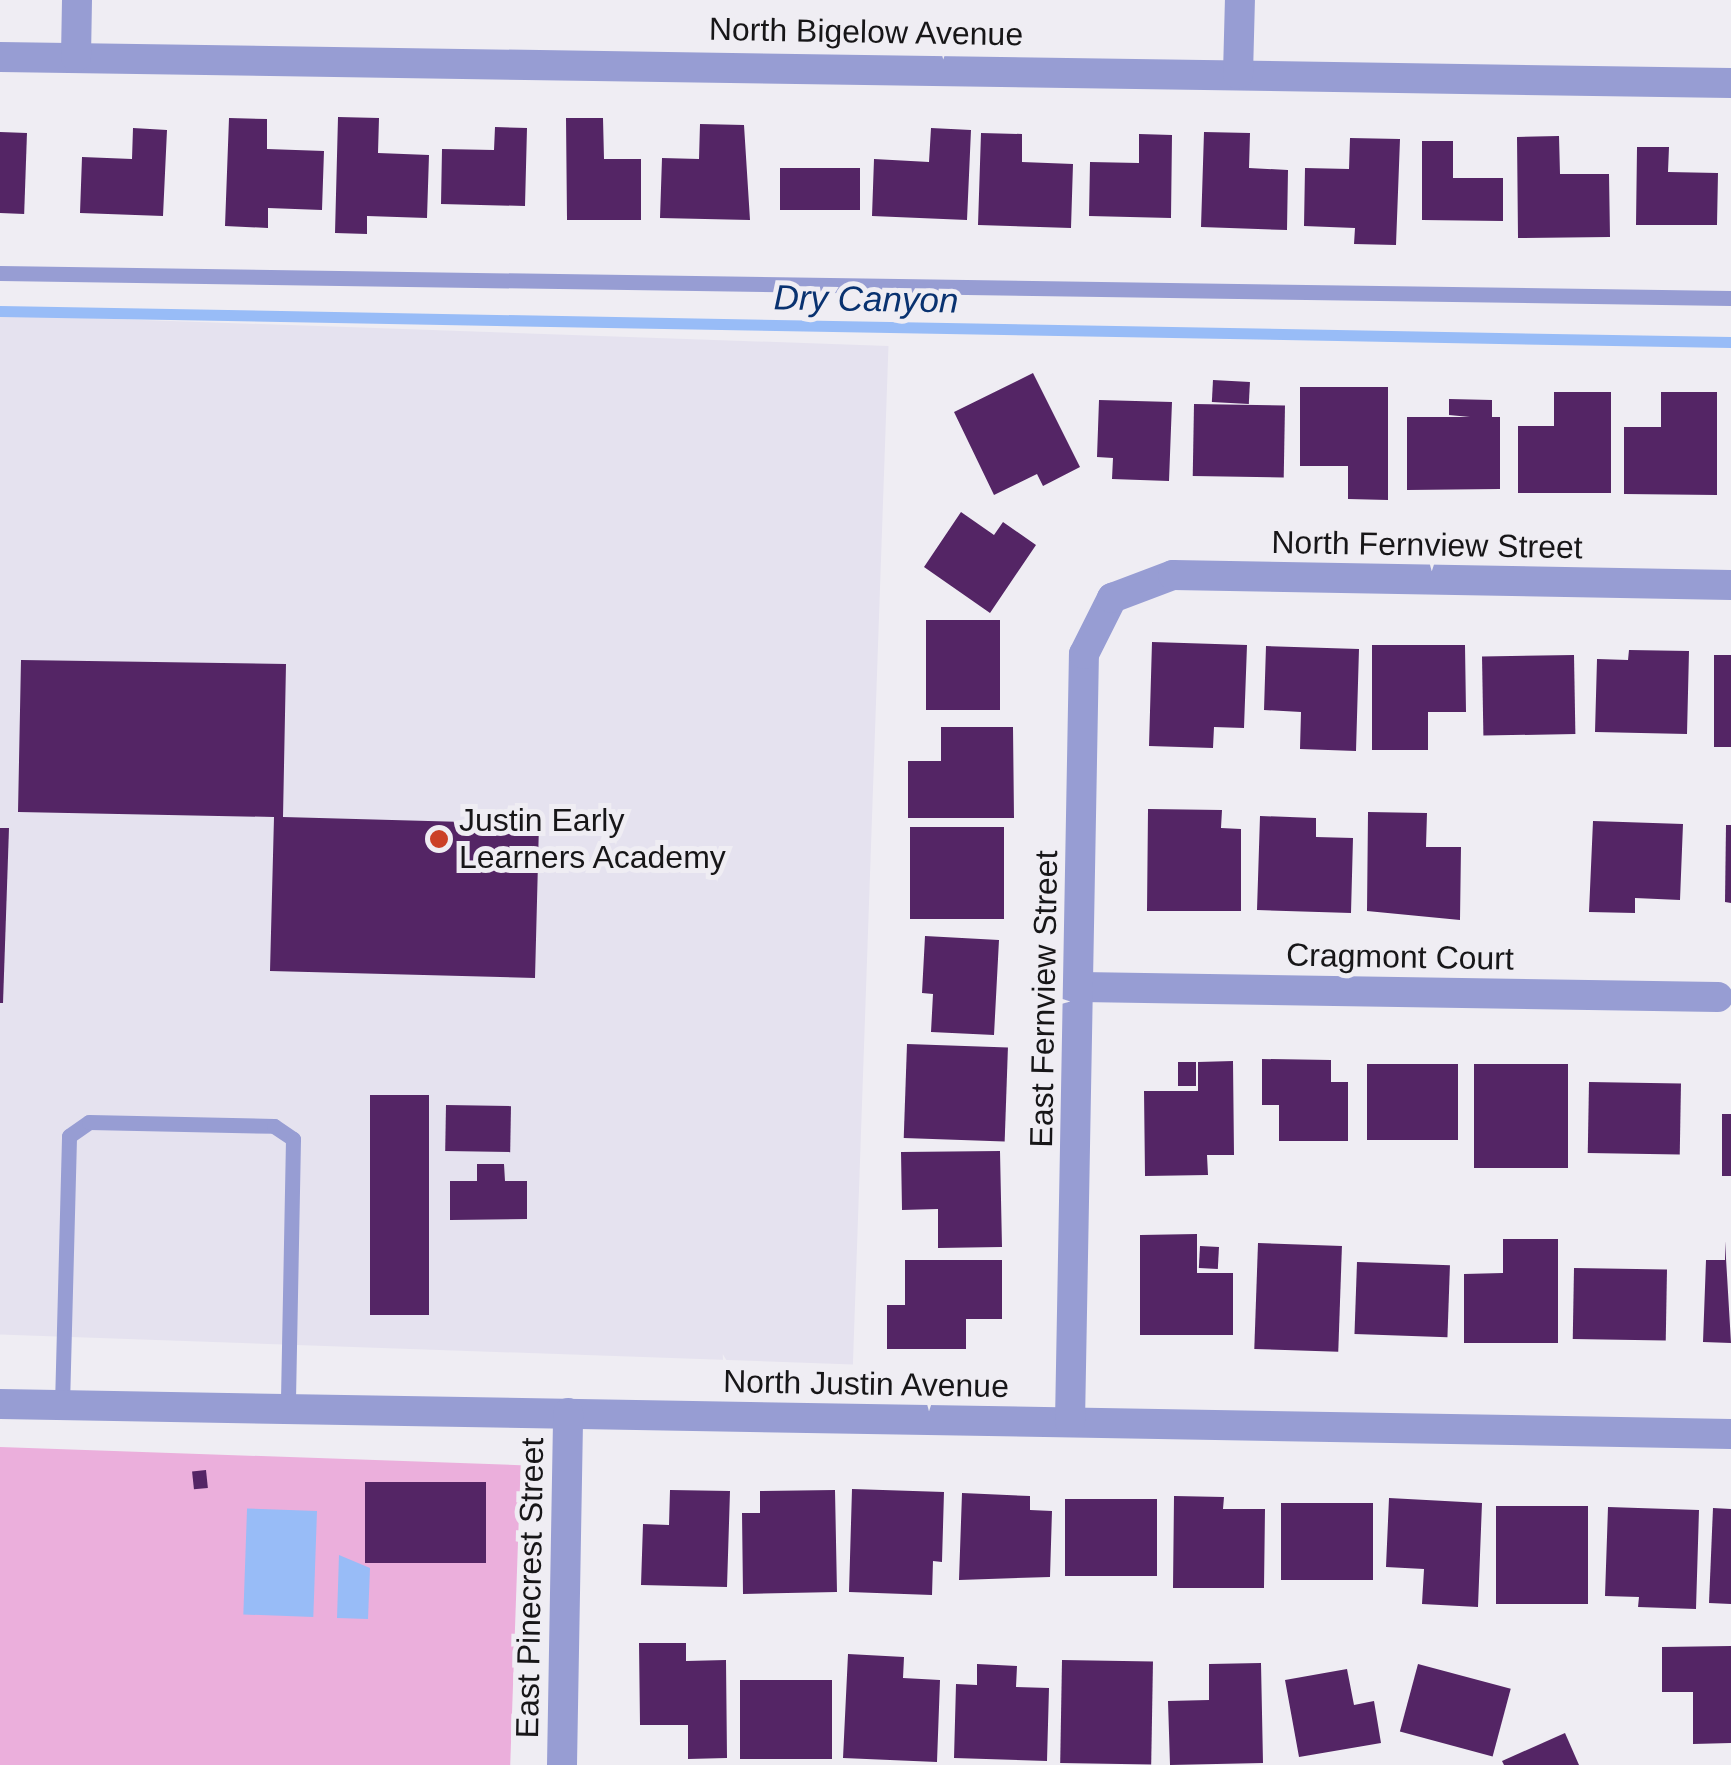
<!DOCTYPE html>
<html>
<head>
<meta charset="utf-8">
<style>
  body { margin:0 }
  #map { position:relative; width:1731px; height:1765px; overflow:hidden; background:#efedf3; font-family:Helvetica,sans-serif }
  div>[style] { position:absolute }
  .built>* { inset:0; background:#e5e2ef; transform-origin:0 0 }
  .green>* { inset:0; background:#ebafdc; transform-origin:0 0 }
  .water>* { inset:0; background:#98bcf7; transform-origin:0 0 }
  .stream>* { height:11px; margin:-5.5px; padding:0 5.5px; transform-origin:5.5px; border-radius:5.5px; background:#98bcf7 }
  .building>* { inset:0; background:#542565; transform-origin:0 0 }
  .lane>* { height:15px; margin:-7.5px; padding:0 7.5px; transform-origin:7.5px; border-radius:7.5px; background:#979dd3 }
  .street>* { height:30px; margin:-15px; padding:0 15px; transform-origin:15px; border-radius:15px; background:#979dd3 }
  .dots>* { width:28px; height:28px; translate:-50% -50%; box-sizing:border-box; border:5px solid #efedf3; border-radius:50% }
  span { translate:-50% -50%; white-space:nowrap; text-align:center; line-height:1.15; -webkit-text-stroke:10px #efedf3; paint-order:stroke }
  .street-label { font-size:32px; color:#171618 }
  .poi-label { font-size:32px; color:#171618 }
  .left { translate:0 -50%; text-align:left }
  .water-label { font-size:35px; color:#093270; font-style:italic }
</style>
</head>
<body>
<div id="map">
  <div class="built">
    <i style="left:0;top:315px;width:889px;height:1019px;rotate:2deg"></i>
  </div>
  <div class="green">
    <i style="left:0;top:1447px;width:521px;height:318px;rotate:2deg"></i>
  </div>
  <div class="water">
    <i style="left:317px;top:1511px;width:106px;height:70px;rotate:92deg"></i>
    <i style="clip-path:polygon(339px 1555px,370px 1568px,368px 1619px,337px 1618px)"></i>
  </div>
  <div class="stream">
    <i style="left:0;top:311px;width:1731px;rotate:1.03deg"></i>
  </div>
  <div class="building">
    <i style="clip-path:polygon(338px 117px,379px 118px,378px 153px,429px 155px,427px 218px,367px 216px,367px 234px,335px 233px)"></i>
    <i style="clip-path:polygon(229px 118px,267px 119px,267px 149px,324px 151px,322px 210px,268px 208px,268px 228px,225px 226px)"></i>
    <i style="clip-path:polygon(566px 118px,603px 118px,604px 159px,641px 159px,641px 220px,567px 220px)"></i>
    <i style="clip-path:polygon(700px 124px,744px 125px,750px 220px,660px 218px,662px 158px,699px 159px)"></i>
    <i style="clip-path:polygon(495px 127px,527px 128px,525px 206px,441px 204px,442px 149px,494px 150px)"></i>
    <i style="clip-path:polygon(133px 128px,167px 130px,163px 216px,80px 213px,82px 157px,132px 159px)"></i>
    <i style="clip-path:polygon(931px 128px,971px 130px,967px 220px,872px 216px,874px 159px,929px 162px)"></i>
    <i style="left:0;top:132px;width:27px;height:81px;rotate:2deg"></i>
    <i style="clip-path:polygon(1204px 132px,1250px 133px,1249px 168px,1288px 170px,1287px 230px,1201px 227px)"></i>
    <i style="clip-path:polygon(981px 133px,1022px 134px,1022px 162px,1073px 164px,1071px 228px,978px 225px)"></i>
    <i style="clip-path:polygon(1139px 134px,1172px 135px,1171px 218px,1089px 216px,1090px 162px,1139px 163px)"></i>
    <i style="clip-path:polygon(1559px 136px,1560px 174px,1609px 174px,1610px 237px,1518px 238px,1517px 137px)"></i>
    <i style="clip-path:polygon(1350px 138px,1400px 139px,1396px 245px,1354px 244px,1355px 228px,1304px 226px,1305px 168px,1349px 169px)"></i>
    <i style="clip-path:polygon(1422px 141px,1453px 141px,1453px 178px,1503px 178px,1503px 221px,1422px 220px)"></i>
    <i style="clip-path:polygon(1637px 147px,1669px 147px,1668px 172px,1718px 173px,1717px 225px,1636px 225px)"></i>
    <i style="left:780px;top:168px;width:80px;height:42px"></i>
    <i style="clip-path:polygon(1033px 373px,1080px 467px,1043px 486px,1037px 474px,994px 495px,954px 412px)"></i>
    <i style="left:1213px;top:380px;width:37px;height:22px;rotate:3deg"></i>
    <i style="clip-path:polygon(1300px 387px,1388px 387px,1388px 500px,1348px 499px,1348px 466px,1300px 466px)"></i>
    <i style="clip-path:polygon(1554px 392px,1611px 392px,1611px 493px,1518px 493px,1518px 426px,1554px 426px)"></i>
    <i style="clip-path:polygon(1661px 392px,1717px 392px,1717px 495px,1624px 494px,1624px 427px,1661px 427px)"></i>
    <i style="clip-path:polygon(1449px 399px,1492px 400px,1492px 417px,1500px 417px,1500px 489px,1407px 490px,1407px 417px,1470px 417px,1449px 415px)"></i>
    <i style="clip-path:polygon(1099px 400px,1172px 402px,1169px 481px,1112px 479px,1113px 458px,1097px 457px)"></i>
    <i style="left:1194px;top:404px;width:91px;height:72px;rotate:1deg"></i>
    <i style="clip-path:polygon(961px 512px,994px 535px,1003px 522px,1036px 545px,990px 613px,924px 567px)"></i>
    <i style="left:926px;top:620px;width:74px;height:90px"></i>
    <i style="clip-path:polygon(1152px 642px,1247px 645px,1244px 728px,1214px 727px,1213px 748px,1149px 746px)"></i>
    <i style="clip-path:polygon(1372px 645px,1465px 645px,1466px 712px,1428px 712px,1428px 750px,1372px 750px)"></i>
    <i style="clip-path:polygon(1266px 646px,1359px 649px,1356px 751px,1300px 749px,1301px 712px,1264px 710px)"></i>
    <i style="clip-path:polygon(1629px 650px,1689px 651px,1687px 734px,1595px 732px,1597px 659px,1628px 660px)"></i>
    <i style="left:1574px;top:655px;width:79px;height:92px;rotate:89deg"></i>
    <i style="left:1714px;top:655px;width:17px;height:92px"></i>
    <i style="clip-path:polygon(21px 660px,286px 664px,283px 817px,539px 824px,535px 978px,270px 971px,274px 817px,18px 812px)"></i>
    <i style="clip-path:polygon(941px 727px,1013px 727px,1014px 818px,908px 818px,908px 761px,941px 761px)"></i>
    <i style="clip-path:polygon(1148px 809px,1222px 810px,1221px 828px,1241px 829px,1241px 911px,1147px 911px)"></i>
    <i style="clip-path:polygon(1368px 812px,1427px 813px,1426px 847px,1461px 847px,1460px 920px,1367px 911px)"></i>
    <i style="clip-path:polygon(1260px 816px,1316px 818px,1316px 837px,1353px 838px,1351px 913px,1257px 910px)"></i>
    <i style="clip-path:polygon(1593px 821px,1683px 824px,1680px 900px,1635px 898px,1635px 913px,1589px 912px)"></i>
    <i style="clip-path:polygon(1726px 825px,1731px 825px,1731px 903px,1725px 902px)"></i>
    <i style="left:910px;top:827px;width:94px;height:92px"></i>
    <i style="clip-path:polygon(0 828px,9px 828px,3px 1003px,0 1003px)"></i>
    <i style="clip-path:polygon(925px 936px,999px 940px,994px 1035px,931px 1032px,933px 994px,922px 993px)"></i>
    <i style="left:907px;top:1044px;width:101px;height:94px;rotate:2deg"></i>
    <i style="clip-path:polygon(1262px 1059px,1331px 1060px,1331px 1082px,1348px 1082px,1348px 1141px,1279px 1141px,1279px 1105px,1262px 1105px)"></i>
    <i style="clip-path:polygon(1233px 1061px,1234px 1155px,1207px 1155px,1208px 1175px,1145px 1176px,1144px 1091px,1198px 1091px,1198px 1062px)"></i>
    <i style="left:1178px;top:1062px;width:18px;height:24px"></i>
    <i style="left:1367px;top:1064px;width:91px;height:76px"></i>
    <i style="left:1474px;top:1064px;width:94px;height:104px"></i>
    <i style="left:1589px;top:1082px;width:92px;height:71px;rotate:1deg"></i>
    <i style="left:370px;top:1095px;width:59px;height:220px"></i>
    <i style="left:446px;top:1105px;width:65px;height:46px;rotate:1deg"></i>
    <i style="left:1722px;top:1114px;width:9px;height:62px"></i>
    <i style="clip-path:polygon(1000px 1151px,1002px 1247px,938px 1248px,938px 1209px,902px 1210px,901px 1152px)"></i>
    <i style="clip-path:polygon(477px 1164px,504px 1164px,505px 1181px,527px 1181px,527px 1219px,450px 1220px,450px 1181px,477px 1181px)"></i>
    <i style="clip-path:polygon(1197px 1234px,1197px 1273px,1233px 1273px,1233px 1335px,1140px 1335px,1140px 1235px)"></i>
    <i style="clip-path:polygon(1503px 1239px,1558px 1239px,1558px 1343px,1464px 1343px,1464px 1274px,1503px 1273px)"></i>
    <i style="clip-path:polygon(1725px 1241px,1731px 1343px,1703px 1342px,1706px 1260px,1725px 1260px)"></i>
    <i style="left:1258px;top:1243px;width:84px;height:106px;rotate:2deg"></i>
    <i style="left:1200px;top:1246px;width:19px;height:22px;rotate:3deg"></i>
    <i style="clip-path:polygon(905px 1260px,1002px 1260px,1002px 1319px,966px 1319px,966px 1349px,887px 1349px,887px 1305px,905px 1305px)"></i>
    <i style="left:1357px;top:1262px;width:93px;height:72px;rotate:2deg"></i>
    <i style="left:1574px;top:1268px;width:93px;height:71px;rotate:1deg"></i>
    <i style="left:206px;top:1470px;width:18px;height:14px;rotate:84deg"></i>
    <i style="left:365px;top:1482px;width:121px;height:81px"></i>
    <i style="clip-path:polygon(852px 1489px,944px 1492px,942px 1562px,933px 1561px,932px 1595px,849px 1592px)"></i>
    <i style="clip-path:polygon(670px 1490px,730px 1491px,727px 1587px,641px 1585px,643px 1524px,669px 1525px)"></i>
    <i style="clip-path:polygon(835px 1490px,837px 1592px,743px 1594px,742px 1513px,760px 1513px,760px 1491px)"></i>
    <i style="clip-path:polygon(962px 1493px,1030px 1496px,1030px 1510px,1052px 1511px,1050px 1577px,959px 1580px)"></i>
    <i style="clip-path:polygon(1174px 1496px,1224px 1497px,1223px 1509px,1265px 1509px,1264px 1588px,1173px 1588px)"></i>
    <i style="clip-path:polygon(1389px 1498px,1482px 1503px,1478px 1607px,1422px 1604px,1424px 1569px,1386px 1567px)"></i>
    <i style="left:1157px;top:1499px;width:77px;height:92px;rotate:90deg"></i>
    <i style="left:1373px;top:1503px;width:77px;height:92px;rotate:90deg"></i>
    <i style="left:1496px;top:1506px;width:92px;height:98px"></i>
    <i style="clip-path:polygon(1608px 1507px,1699px 1510px,1696px 1609px,1638px 1607px,1639px 1597px,1605px 1596px)"></i>
    <i style="clip-path:polygon(1713px 1508px,1731px 1509px,1731px 1604px,1709px 1603px)"></i>
    <i style="clip-path:polygon(639px 1643px,686px 1643px,686px 1661px,726px 1660px,727px 1758px,688px 1759px,688px 1725px,640px 1725px)"></i>
    <i style="clip-path:polygon(1731px 1646px,1731px 1743px,1693px 1744px,1693px 1692px,1662px 1692px,1662px 1647px)"></i>
    <i style="clip-path:polygon(848px 1654px,904px 1657px,903px 1678px,940px 1680px,937px 1762px,843px 1758px)"></i>
    <i style="left:1062px;top:1660px;width:91px;height:103px;rotate:1deg"></i>
    <i style="clip-path:polygon(1261px 1663px,1263px 1763px,1170px 1765px,1168px 1701px,1209px 1700px,1209px 1664px)"></i>
    <i style="clip-path:polygon(977px 1664px,1017px 1666px,1016px 1687px,1049px 1688px,1047px 1761px,954px 1758px,956px 1684px,977px 1685px)"></i>
    <i style="left:1418px;top:1664px;width:96px;height:70px;rotate:15deg"></i>
    <i style="clip-path:polygon(1347px 1669px,1354px 1705px,1374px 1701px,1381px 1743px,1299px 1757px,1285px 1680px)"></i>
    <i style="left:832px;top:1680px;width:79px;height:92px;rotate:90deg"></i>
    <i style="clip-path:polygon(1565px 1733px,1579px 1765px,1504px 1765px,1502px 1761px)"></i>
  </div>
  <div class="lane">
    <i style="left:0;top:273px;width:1731px;rotate:0.83deg"></i>
    <i style="left:62px;top:1405px;width:269px;rotate:-88.5deg"></i>
    <i style="left:69px;top:1136px;width:24px;rotate:-35deg"></i>
    <i style="left:89px;top:1122px;width:185px;rotate:1.2deg"></i>
    <i style="left:274px;top:1126px;width:23px;rotate:34deg"></i>
    <i style="left:293px;top:1139px;width:270px;rotate:91.1deg"></i>
  </div>
  <div class="street">
    <i style="left:0;top:57px;width:1731px;rotate:0.86deg"></i>
    <i style="left:76px;top:57px;width:57px;rotate:-89deg"></i>
    <i style="left:1238px;top:74px;width:74px;rotate:-88.5deg"></i>
    <i style="left:1081px;top:987px;width:637px;rotate:0.9deg"></i>
    <i style="left:0;top:1404px;width:1731px;rotate:0.99deg"></i>
    <i style="left:1070px;top:1422px;width:768px;rotate:-88.96deg"></i>
    <i style="left:1084px;top:654px;width:63px;rotate:-63.4deg"></i>
    <i style="left:1112px;top:598px;width:65px;rotate:-20.7deg"></i>
    <i style="left:1173px;top:575px;width:558px;rotate:1.03deg"></i>
    <i style="left:562px;top:1765px;width:352px;rotate:-89deg"></i>
  </div>
  <div class="dots">
    <i style="left:439px;top:839px;background:#cb4026"></i>
  </div>
  <div class="street-label">
    <span style="left:866px;top:32px;rotate:1deg">North Bigelow Avenue</span>
    <span style="left:1427px;top:545px;rotate:1deg">North Fernview Street</span>
    <span style="left:1400px;top:957px;rotate:1deg">Cragmont Court</span>
    <span style="left:1044px;top:999px;rotate:-89deg">East Fernview Street</span>
    <span style="left:866px;top:1384px;rotate:1deg">North Justin Avenue</span>
    <span style="left:530px;top:1588px;rotate:-89deg">East Pinecrest Street</span>
  </div>
  <div class="poi-label">
    <span class="left" style="left:459px;top:839px">Justin Early<br>Learners Academy</span>
  </div>
  <div class="water-label">
    <span style="left:866px;top:299px;rotate:1deg">Dry Canyon</span>
  </div>
</div>
</body>
</html>
